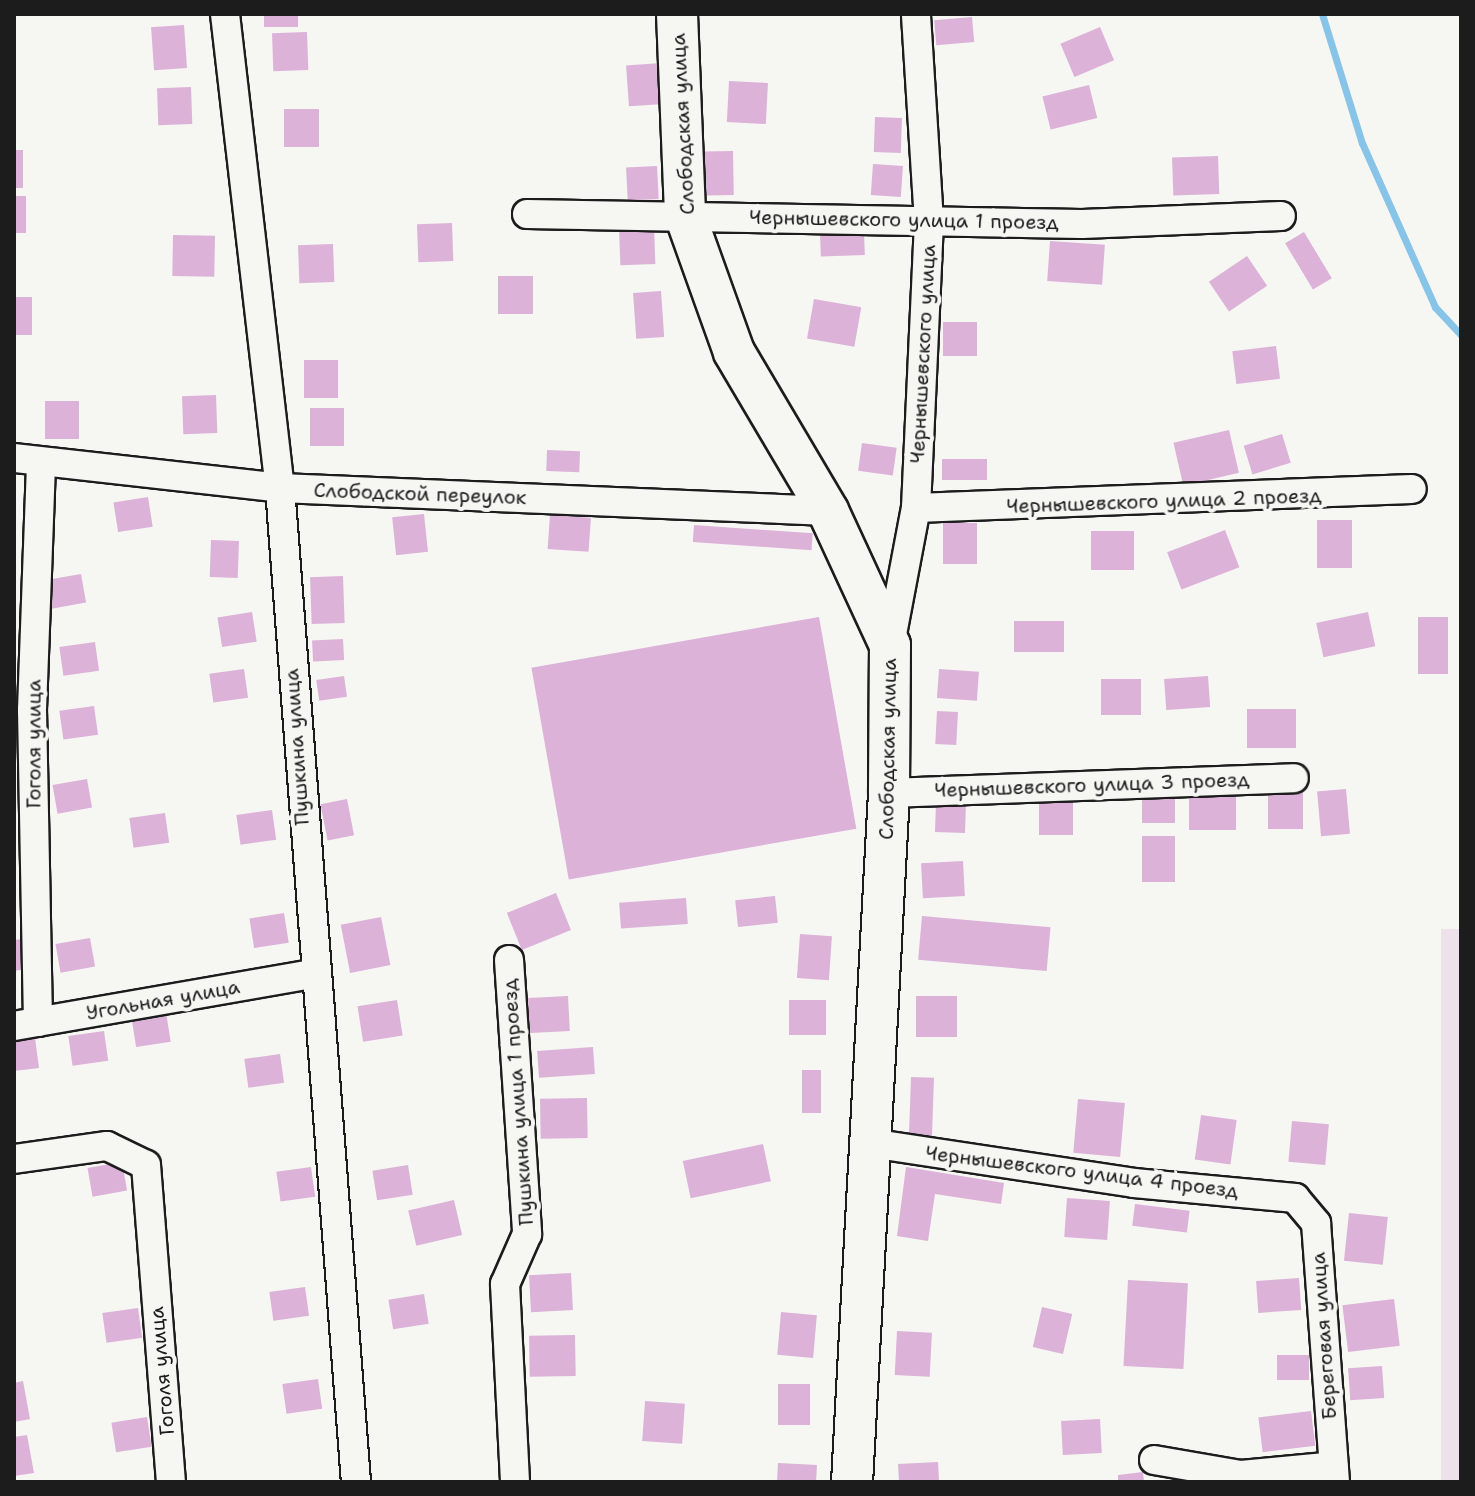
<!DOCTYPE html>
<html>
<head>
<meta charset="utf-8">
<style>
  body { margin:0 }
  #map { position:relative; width:1475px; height:1496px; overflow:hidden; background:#f6f6f2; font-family:"Shantell Sans",sans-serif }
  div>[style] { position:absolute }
  .built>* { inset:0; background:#eee2ea; transform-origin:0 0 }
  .stream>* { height:7px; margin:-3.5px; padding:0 3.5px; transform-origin:3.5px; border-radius:3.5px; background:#87c4e7 }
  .building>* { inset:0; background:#dcb2d9; transform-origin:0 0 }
  .roads { filter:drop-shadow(2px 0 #1c1c1c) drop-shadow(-2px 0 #1c1c1c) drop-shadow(0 2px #1c1c1c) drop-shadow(0 -2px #1c1c1c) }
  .street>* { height:28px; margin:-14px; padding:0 14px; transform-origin:14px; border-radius:14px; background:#f6f6f2 }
  .secondary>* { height:40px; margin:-20px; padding:0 20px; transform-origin:20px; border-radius:20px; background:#f6f6f2 }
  span { translate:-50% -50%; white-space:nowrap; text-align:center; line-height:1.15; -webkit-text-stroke:8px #f6f6f2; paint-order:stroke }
  .street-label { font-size:20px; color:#1c1c1c }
  .frame { position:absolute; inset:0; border:16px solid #1c1c1c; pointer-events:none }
</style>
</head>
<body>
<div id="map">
  <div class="built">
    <i style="left:1441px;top:929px;width:20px;height:553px"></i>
  </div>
  <div class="stream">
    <i style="left:1322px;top:14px;width:135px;rotate:72.8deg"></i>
    <i style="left:1362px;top:143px;width:180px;rotate:66deg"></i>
    <i style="left:1435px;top:307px;width:38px;rotate:47deg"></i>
  </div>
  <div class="building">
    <i style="left:264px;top:14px;width:34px;height:13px"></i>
    <i style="left:972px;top:17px;width:25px;height:38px;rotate:85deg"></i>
    <i style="left:184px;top:25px;width:43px;height:33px;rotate:86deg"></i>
    <i style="left:1100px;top:27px;width:36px;height:43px;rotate:67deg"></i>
    <i style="left:307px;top:32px;width:38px;height:35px;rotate:88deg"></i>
    <i style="left:661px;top:63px;width:41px;height:35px;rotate:86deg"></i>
    <i style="left:729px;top:81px;width:39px;height:41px;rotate:3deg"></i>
    <i style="left:1089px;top:85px;width:34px;height:48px;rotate:76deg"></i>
    <i style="left:191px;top:87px;width:37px;height:34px;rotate:88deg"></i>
    <i style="left:319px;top:109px;width:38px;height:35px;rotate:90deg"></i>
    <i style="left:875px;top:117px;width:27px;height:35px;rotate:2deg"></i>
    <i style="left:14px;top:150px;width:9px;height:38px"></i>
    <i style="left:733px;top:151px;width:44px;height:29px;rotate:89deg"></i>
    <i style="left:1218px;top:156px;width:38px;height:46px;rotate:88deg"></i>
    <i style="left:873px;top:164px;width:30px;height:31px;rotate:4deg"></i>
    <i style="left:657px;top:166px;width:33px;height:31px;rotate:87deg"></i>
    <i style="left:14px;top:196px;width:12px;height:37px"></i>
    <i style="left:452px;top:223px;width:38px;height:35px;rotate:88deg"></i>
    <i style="left:654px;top:226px;width:38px;height:35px;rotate:88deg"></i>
    <i style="left:864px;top:232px;width:23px;height:44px;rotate:88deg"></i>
    <i style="left:1304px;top:232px;width:54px;height:22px;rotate:59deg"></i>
    <i style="left:173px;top:235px;width:42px;height:41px;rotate:1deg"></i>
    <i style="left:1050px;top:241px;width:55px;height:40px;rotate:4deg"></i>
    <i style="left:333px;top:244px;width:38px;height:35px;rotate:88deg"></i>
    <i style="left:1247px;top:256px;width:36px;height:46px;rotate:56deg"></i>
    <i style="left:498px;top:276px;width:35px;height:38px"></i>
    <i style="left:661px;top:291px;width:46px;height:28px;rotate:86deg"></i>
    <i style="left:14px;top:297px;width:18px;height:38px"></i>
    <i style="left:814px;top:299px;width:48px;height:40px;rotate:10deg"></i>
    <i style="left:943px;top:322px;width:34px;height:34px"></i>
    <i style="left:1276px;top:346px;width:33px;height:44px;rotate:83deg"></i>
    <i style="left:304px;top:360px;width:34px;height:38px"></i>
    <i style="left:216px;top:395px;width:38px;height:34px;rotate:88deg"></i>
    <i style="left:45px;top:401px;width:34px;height:38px"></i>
    <i style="left:310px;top:408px;width:34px;height:38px"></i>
    <i style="left:1229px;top:430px;width:44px;height:57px;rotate:77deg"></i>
    <i style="left:1282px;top:434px;width:30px;height:40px;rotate:73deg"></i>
    <i style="left:862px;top:443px;width:35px;height:28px;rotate:8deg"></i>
    <i style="left:547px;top:450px;width:33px;height:21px;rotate:2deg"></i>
    <i style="left:942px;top:459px;width:45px;height:21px"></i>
    <i style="left:148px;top:497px;width:30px;height:35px;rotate:81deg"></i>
    <i style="left:424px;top:514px;width:38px;height:32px;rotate:84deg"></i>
    <i style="left:550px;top:515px;width:41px;height:34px;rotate:4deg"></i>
    <i style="left:1317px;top:520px;width:35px;height:48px"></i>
    <i style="left:943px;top:523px;width:34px;height:41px"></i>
    <i style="left:694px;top:525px;width:119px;height:17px;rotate:4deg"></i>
    <i style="left:1225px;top:530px;width:40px;height:62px;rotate:69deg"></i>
    <i style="left:1091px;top:531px;width:43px;height:39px"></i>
    <i style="left:211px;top:540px;width:28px;height:37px;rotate:2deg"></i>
    <i style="left:81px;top:574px;width:29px;height:35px;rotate:80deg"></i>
    <i style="left:343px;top:576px;width:47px;height:33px;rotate:88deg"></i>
    <i style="left:252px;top:612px;width:30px;height:35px;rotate:81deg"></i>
    <i style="left:1368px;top:612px;width:35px;height:53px;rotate:78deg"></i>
    <i style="left:819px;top:617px;width:215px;height:292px;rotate:80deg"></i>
    <i style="left:1418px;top:617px;width:30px;height:57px"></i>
    <i style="left:1014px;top:621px;width:50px;height:31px"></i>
    <i style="left:343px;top:639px;width:21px;height:31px;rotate:87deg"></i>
    <i style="left:95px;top:642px;width:29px;height:36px;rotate:82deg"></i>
    <i style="left:244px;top:669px;width:29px;height:35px;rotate:82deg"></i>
    <i style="left:939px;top:669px;width:40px;height:29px;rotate:4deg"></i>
    <i style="left:344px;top:676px;width:21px;height:28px;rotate:82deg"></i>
    <i style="left:1208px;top:676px;width:31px;height:44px;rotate:86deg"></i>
    <i style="left:1101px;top:679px;width:40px;height:36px"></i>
    <i style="left:94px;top:706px;width:29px;height:35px;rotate:82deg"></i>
    <i style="left:1247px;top:709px;width:49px;height:39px"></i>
    <i style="left:937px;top:711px;width:21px;height:33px;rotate:3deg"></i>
    <i style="left:87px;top:779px;width:29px;height:35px;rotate:80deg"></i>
    <i style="left:1142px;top:787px;width:33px;height:36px"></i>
    <i style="left:1346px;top:789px;width:45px;height:29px;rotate:85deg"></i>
    <i style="left:1268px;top:791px;width:35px;height:38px"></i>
    <i style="left:1189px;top:792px;width:47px;height:38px"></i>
    <i style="left:347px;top:799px;width:37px;height:27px;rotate:79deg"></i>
    <i style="left:1039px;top:800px;width:34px;height:35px"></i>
    <i style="left:936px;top:803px;width:30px;height:29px;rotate:2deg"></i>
    <i style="left:272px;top:810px;width:30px;height:36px;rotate:82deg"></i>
    <i style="left:165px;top:813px;width:30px;height:36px;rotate:82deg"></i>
    <i style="left:1142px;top:836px;width:33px;height:46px"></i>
    <i style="left:963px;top:861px;width:35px;height:42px;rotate:87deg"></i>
    <i style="left:556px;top:893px;width:40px;height:53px;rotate:68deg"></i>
    <i style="left:775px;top:896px;width:27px;height:40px;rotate:84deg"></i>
    <i style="left:686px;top:898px;width:26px;height:67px;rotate:86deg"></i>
    <i style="left:284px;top:913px;width:30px;height:35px;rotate:81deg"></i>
    <i style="left:922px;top:916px;width:129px;height:44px;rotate:5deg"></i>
    <i style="left:381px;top:917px;width:49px;height:41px;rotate:79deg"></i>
    <i style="left:800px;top:934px;width:32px;height:44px;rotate:4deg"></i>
    <i style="left:90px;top:938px;width:29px;height:35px;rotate:80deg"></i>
    <i style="clip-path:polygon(23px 939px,27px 969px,14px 971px,14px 940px)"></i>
    <i style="left:568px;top:996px;width:35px;height:40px;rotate:87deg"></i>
    <i style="left:916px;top:996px;width:41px;height:41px"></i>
    <i style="left:397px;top:1000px;width:36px;height:40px;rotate:81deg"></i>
    <i style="left:789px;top:1000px;width:37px;height:35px"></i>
    <i style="left:166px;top:1012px;width:30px;height:35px;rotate:81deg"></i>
    <i style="left:104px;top:1031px;width:30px;height:36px;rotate:82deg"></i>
    <i style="clip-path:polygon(35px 1038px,39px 1068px,14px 1071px,14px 1041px)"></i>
    <i style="left:593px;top:1047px;width:27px;height:56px;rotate:86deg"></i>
    <i style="left:280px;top:1054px;width:29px;height:36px;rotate:82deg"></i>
    <i style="left:802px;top:1070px;width:19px;height:43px"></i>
    <i style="left:911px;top:1077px;width:23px;height:59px;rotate:2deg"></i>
    <i style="left:587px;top:1098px;width:40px;height:47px;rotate:89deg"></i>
    <i style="left:1078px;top:1099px;width:47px;height:54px;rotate:5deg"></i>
    <i style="left:1201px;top:1115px;width:36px;height:45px;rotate:8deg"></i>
    <i style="left:1292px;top:1121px;width:37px;height:41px;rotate:5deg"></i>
    <i style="left:763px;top:1144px;width:38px;height:82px;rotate:78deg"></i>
    <i style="left:122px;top:1162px;width:29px;height:35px;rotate:80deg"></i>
    <i style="left:408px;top:1165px;width:30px;height:36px;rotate:81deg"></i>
    <i style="left:311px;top:1167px;width:30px;height:35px;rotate:82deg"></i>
    <i style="clip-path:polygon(906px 1167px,1004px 1183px,1001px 1204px,935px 1194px,928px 1241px,897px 1236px)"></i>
    <i style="left:1067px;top:1198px;width:43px;height:39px;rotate:4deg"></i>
    <i style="left:454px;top:1200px;width:36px;height:47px;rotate:77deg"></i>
    <i style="left:1135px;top:1204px;width:55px;height:22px;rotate:7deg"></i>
    <i style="left:1349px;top:1213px;width:39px;height:48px;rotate:6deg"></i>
    <i style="left:571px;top:1273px;width:37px;height:42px;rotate:87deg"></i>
    <i style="left:1299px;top:1278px;width:32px;height:43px;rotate:86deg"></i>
    <i style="left:1128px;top:1280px;width:60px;height:86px;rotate:3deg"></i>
    <i style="left:305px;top:1287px;width:29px;height:36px;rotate:82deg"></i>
    <i style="left:424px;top:1294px;width:30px;height:36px;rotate:81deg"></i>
    <i style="left:1394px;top:1299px;width:47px;height:52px;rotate:83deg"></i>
    <i style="left:1042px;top:1307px;width:31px;height:41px;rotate:13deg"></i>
    <i style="left:138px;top:1308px;width:30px;height:36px;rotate:82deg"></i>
    <i style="left:781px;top:1312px;width:36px;height:43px;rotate:5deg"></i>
    <i style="left:897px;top:1331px;width:35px;height:44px;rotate:3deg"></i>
    <i style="left:575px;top:1335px;width:41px;height:46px;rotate:89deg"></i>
    <i style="left:1277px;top:1355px;width:32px;height:25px"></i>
    <i style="left:1382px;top:1366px;width:32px;height:34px;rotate:86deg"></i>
    <i style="left:318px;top:1379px;width:30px;height:36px;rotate:82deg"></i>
    <i style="clip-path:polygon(23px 1381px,30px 1419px,14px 1422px,14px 1383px)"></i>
    <i style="left:778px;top:1384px;width:32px;height:41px"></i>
    <i style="left:645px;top:1401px;width:40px;height:40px;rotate:4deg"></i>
    <i style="left:1311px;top:1411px;width:35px;height:53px;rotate:83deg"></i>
    <i style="left:147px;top:1417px;width:30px;height:36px;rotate:81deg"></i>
    <i style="left:1100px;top:1419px;width:34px;height:39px;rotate:87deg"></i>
    <i style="clip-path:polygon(27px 1435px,34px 1473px,14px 1476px,14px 1437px)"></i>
    <i style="left:938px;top:1462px;width:20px;height:40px;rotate:87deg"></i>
    <i style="left:778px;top:1463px;width:39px;height:19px;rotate:3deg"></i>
    <i style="clip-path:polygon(1143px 1472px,1144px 1482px,1118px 1482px,1118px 1475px)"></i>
  </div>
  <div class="roads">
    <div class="street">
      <i style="left:225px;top:14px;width:477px;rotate:83.4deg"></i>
      <i style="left:280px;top:488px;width:997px;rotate:85.63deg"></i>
      <i style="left:527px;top:214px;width:555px;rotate:1.03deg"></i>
      <i style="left:1082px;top:224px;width:199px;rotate:-2.3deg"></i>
      <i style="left:14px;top:458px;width:268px;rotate:6.4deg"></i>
      <i style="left:280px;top:488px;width:548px;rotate:2.4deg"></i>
      <i style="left:916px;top:508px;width:496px;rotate:-2.2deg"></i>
      <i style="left:890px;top:645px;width:139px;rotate:-79.3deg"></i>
      <i style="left:916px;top:508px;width:286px;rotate:-87.4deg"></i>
      <i style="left:929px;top:222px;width:208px;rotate:-93.6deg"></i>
      <i style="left:889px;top:793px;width:405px;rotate:-2.1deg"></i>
      <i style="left:509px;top:960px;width:275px;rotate:86.2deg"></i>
      <i style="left:527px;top:1234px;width:55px;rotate:113.7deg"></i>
      <i style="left:505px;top:1284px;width:198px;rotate:87.1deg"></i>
      <i style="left:38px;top:1022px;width:312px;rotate:-91.1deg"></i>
      <i style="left:32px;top:710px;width:245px;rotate:-87.9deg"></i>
      <i style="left:14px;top:1026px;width:303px;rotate:-9.9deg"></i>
      <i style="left:870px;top:1143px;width:267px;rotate:8.6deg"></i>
      <i style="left:1134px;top:1183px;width:162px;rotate:5.3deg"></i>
      <i style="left:1295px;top:1198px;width:33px;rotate:50deg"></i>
      <i style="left:1316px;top:1223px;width:260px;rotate:85.8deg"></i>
      <i style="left:14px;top:1159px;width:94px;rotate:-8deg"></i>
      <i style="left:107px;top:1146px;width:43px;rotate:26deg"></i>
      <i style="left:146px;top:1165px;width:318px;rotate:85.5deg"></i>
      <i style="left:1154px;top:1460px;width:88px;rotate:9.8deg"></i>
      <i style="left:1241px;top:1475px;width:93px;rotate:-5.5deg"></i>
    </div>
    <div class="secondary">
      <i style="left:677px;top:14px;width:201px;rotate:87.7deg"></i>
      <i style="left:685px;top:215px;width:145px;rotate:70.3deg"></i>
      <i style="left:734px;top:352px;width:185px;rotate:59.4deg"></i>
      <i style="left:828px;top:511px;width:148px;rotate:65.2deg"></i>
      <i style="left:890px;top:645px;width:148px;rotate:90.4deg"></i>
      <i style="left:889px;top:793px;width:690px;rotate:93.07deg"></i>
    </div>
  </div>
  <div class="street-label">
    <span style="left:683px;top:124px;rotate:-93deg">Слободская улица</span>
    <span style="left:904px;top:220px;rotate:1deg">Чернышевского улица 1 проезд</span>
    <span style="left:923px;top:354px;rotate:-87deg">Чернышевского улица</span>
    <span style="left:420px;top:494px;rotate:2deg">Слободской переулок</span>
    <span style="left:1164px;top:501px;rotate:-2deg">Чернышевского улица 2 проезд</span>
    <span style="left:34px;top:744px;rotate:-90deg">Гоголя улица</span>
    <span style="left:297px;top:747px;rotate:-94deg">Пушкина улица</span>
    <span style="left:888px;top:749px;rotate:-89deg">Слободская улица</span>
    <span style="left:1092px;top:785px;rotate:-2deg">Чернышевского улица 3 проезд</span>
    <span style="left:163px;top:1000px;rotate:-10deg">Угольная улица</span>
    <span style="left:518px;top:1102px;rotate:-94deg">Пушкина улица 1 проезд</span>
    <span style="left:1082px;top:1172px;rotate:7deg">Чернышевского улица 4 проезд</span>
    <span style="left:1324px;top:1336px;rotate:-94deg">Береговая улица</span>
    <span style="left:162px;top:1371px;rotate:-95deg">Гоголя улица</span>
  </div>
  <div class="frame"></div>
</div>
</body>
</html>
